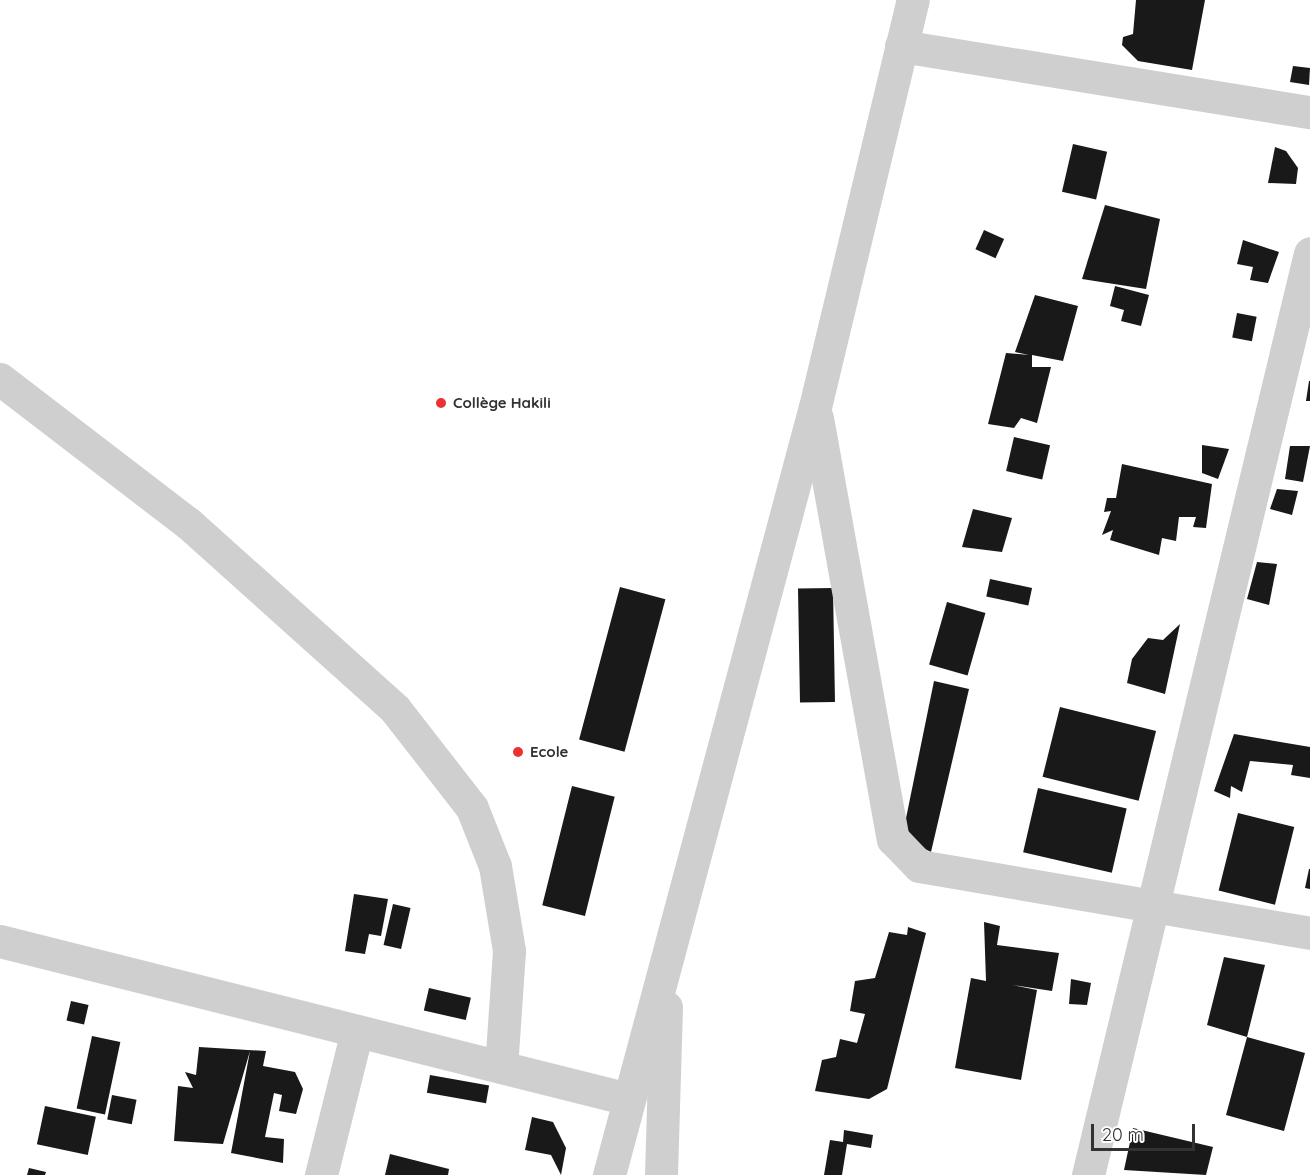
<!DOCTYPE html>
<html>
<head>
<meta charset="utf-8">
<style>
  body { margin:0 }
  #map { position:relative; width:1310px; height:1175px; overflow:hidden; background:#fff; font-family:Quicksand,sans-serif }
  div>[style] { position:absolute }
  .building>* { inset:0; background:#191919; transform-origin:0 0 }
  .minor>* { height:33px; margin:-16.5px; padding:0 16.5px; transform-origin:16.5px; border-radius:16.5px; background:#cfcfcf }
  .dots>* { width:16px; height:16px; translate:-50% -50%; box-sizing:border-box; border:3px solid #fff; border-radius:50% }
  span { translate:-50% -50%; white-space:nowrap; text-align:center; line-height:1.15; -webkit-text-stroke:6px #fff; paint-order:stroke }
  .poi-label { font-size:15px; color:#323232; font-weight:700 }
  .left { translate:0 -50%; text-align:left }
  .scale { position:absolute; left:1091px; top:1124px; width:104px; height:27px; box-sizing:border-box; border:3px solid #323232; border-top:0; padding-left:8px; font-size:18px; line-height:21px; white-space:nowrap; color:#323232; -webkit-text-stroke:4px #fff; paint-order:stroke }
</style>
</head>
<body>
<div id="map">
  <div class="building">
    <i style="clip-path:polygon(1136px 0,1205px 0,1192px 70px,1138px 61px,1122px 45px,1123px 37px,1133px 34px)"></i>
    <i style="clip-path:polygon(1293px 66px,1310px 68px,1309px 85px,1290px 82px)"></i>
    <i style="left:1073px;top:144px;width:35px;height:49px;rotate:13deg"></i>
    <i style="clip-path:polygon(1275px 147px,1286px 151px,1298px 168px,1296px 184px,1268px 183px)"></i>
    <i style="clip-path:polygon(1105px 205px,1160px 219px,1146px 289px,1082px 279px)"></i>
    <i style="left:984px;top:230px;width:22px;height:21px;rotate:24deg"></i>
    <i style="clip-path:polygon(1243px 240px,1279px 252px,1268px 283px,1250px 280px,1253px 267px,1237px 264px)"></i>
    <i style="clip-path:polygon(1115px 286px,1149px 295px,1141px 326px,1121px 321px,1124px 310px,1110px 306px)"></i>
    <i style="clip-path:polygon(1035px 295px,1078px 306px,1063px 361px,1032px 355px,1032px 367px,1051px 367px,1037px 423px,1021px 418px,1014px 428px,988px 424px,1006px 353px,1029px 355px,1015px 352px)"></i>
    <i style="left:1237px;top:313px;width:20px;height:25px;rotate:11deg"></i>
    <i style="clip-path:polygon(1309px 381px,1310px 381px,1310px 401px,1306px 401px)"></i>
    <i style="left:1014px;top:437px;width:37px;height:35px;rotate:13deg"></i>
    <i style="clip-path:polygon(1202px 445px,1229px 449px,1218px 479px,1202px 473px)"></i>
    <i style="clip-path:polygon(1290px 446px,1310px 446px,1303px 482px,1285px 479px)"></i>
    <i style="clip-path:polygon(1122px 464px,1212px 484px,1206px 528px,1193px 527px,1196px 517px,1179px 517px,1176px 541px,1162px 538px,1159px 555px,1110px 540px,1113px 530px,1102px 535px,1111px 511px,1104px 512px,1107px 498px,1116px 498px)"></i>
    <i style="clip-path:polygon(1277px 489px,1298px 491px,1292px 515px,1270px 509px)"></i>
    <i style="clip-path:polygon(973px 509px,1012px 518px,1002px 552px,962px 547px)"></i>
    <i style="clip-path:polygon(1257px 562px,1277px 564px,1269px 605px,1247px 599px)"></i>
    <i style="left:990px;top:579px;width:43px;height:18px;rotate:12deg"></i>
    <i style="left:620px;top:587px;width:47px;height:158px;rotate:15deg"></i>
    <i style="left:833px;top:588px;width:114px;height:35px;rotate:89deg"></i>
    <i style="left:947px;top:602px;width:40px;height:65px;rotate:16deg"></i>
    <i style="clip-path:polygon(1180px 624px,1165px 694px,1127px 683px,1132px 659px,1148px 638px,1163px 640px)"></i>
    <i style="clip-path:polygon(934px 681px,969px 689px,931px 852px,902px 838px)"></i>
    <i style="left:1060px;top:707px;width:99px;height:72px;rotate:14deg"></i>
    <i style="clip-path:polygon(1234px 734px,1310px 747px,1310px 778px,1291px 775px,1293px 765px,1250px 761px,1242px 792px,1231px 786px,1230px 798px,1214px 791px)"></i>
    <i style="left:572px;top:786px;width:44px;height:123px;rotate:14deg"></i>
    <i style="left:1038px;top:788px;width:91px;height:66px;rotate:13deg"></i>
    <i style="left:1238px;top:813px;width:58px;height:80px;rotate:14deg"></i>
    <i style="clip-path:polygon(1309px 869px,1310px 869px,1310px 889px,1305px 888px)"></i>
    <i style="clip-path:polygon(354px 894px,388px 899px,381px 936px,369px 934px,365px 954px,345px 951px)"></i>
    <i style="left:393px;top:904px;width:18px;height:42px;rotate:13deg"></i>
    <i style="clip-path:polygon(984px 922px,1000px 926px,997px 945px,1059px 953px,1052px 991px,1012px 985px,1037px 990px,1021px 1080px,955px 1068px,971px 978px,986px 981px)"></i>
    <i style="clip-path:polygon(908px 927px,926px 933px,887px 1089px,869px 1099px,815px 1091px,822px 1060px,836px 1057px,840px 1039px,857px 1043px,865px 1014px,850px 1011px,855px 981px,875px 978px,889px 932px,907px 935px)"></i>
    <i style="clip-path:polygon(1224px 957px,1265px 965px,1247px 1037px,1305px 1053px,1284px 1131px,1226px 1115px,1247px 1037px,1207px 1025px)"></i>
    <i style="clip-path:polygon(1071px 979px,1091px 983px,1087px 1005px,1069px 1004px)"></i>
    <i style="left:429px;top:988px;width:43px;height:23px;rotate:13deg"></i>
    <i style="left:71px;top:1001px;width:18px;height:20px;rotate:13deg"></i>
    <i style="left:92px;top:1036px;width:29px;height:74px;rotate:12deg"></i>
    <i style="clip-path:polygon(199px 1047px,266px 1051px,263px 1066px,295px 1072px,303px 1089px,296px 1114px,279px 1111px,282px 1095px,274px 1093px,265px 1137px,284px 1139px,283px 1163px,231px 1153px,250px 1051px,223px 1144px,174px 1141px,178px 1086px,193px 1088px,185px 1072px,196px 1075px)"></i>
    <i style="left:430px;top:1075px;width:60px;height:18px;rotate:10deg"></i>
    <i style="left:112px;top:1095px;width:25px;height:25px;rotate:11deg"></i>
    <i style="left:45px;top:1106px;width:52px;height:39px;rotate:12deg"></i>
    <i style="clip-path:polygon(532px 1117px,553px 1122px,566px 1148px,561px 1175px,551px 1155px,525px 1150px)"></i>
    <i style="clip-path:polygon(1133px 1128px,1213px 1147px,1206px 1175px,1124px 1170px)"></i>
    <i style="clip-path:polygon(844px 1130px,873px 1135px,871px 1148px,847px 1144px,842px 1175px,824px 1175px,830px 1140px,843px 1142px)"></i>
    <i style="clip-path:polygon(390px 1154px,449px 1169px,448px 1175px,385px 1175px)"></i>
    <i style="clip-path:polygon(29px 1168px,46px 1172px,45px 1175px,27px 1175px)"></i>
  </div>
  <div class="minor">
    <i style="left:901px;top:46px;width:414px;rotate:9.2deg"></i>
    <i style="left:0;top:379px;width:237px;rotate:37.5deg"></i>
    <i style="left:188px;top:523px;width:278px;rotate:41.9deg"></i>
    <i style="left:395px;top:709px;width:125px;rotate:52.1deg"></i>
    <i style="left:472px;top:808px;width:62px;rotate:68.4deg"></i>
    <i style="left:495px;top:866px;width:86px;rotate:80.6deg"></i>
    <i style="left:509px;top:951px;width:116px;rotate:93.9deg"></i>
    <i style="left:817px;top:418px;width:428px;rotate:79.8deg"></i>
    <i style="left:893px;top:839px;width:37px;rotate:46deg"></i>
    <i style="left:919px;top:866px;width:397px;rotate:9.7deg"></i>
    <i style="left:0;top:941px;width:648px;rotate:14.12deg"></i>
    <i style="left:321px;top:1175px;width:148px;rotate:-76deg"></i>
    <i style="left:609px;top:1175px;width:795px;rotate:-74.99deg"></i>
    <i style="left:815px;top:407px;width:419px;rotate:-76.5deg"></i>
    <i style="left:661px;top:1175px;width:168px;rotate:-88.3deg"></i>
    <i style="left:1088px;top:1175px;width:948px;rotate:-76.46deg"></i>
  </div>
  <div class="dots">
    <i style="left:441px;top:403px;background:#ec3133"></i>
    <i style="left:518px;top:752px;background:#ec3133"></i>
  </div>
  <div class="poi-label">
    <span class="left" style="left:453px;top:403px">Collège Hakili</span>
    <span class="left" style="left:530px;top:752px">Ecole</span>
  </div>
  <div class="scale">20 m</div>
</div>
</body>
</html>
